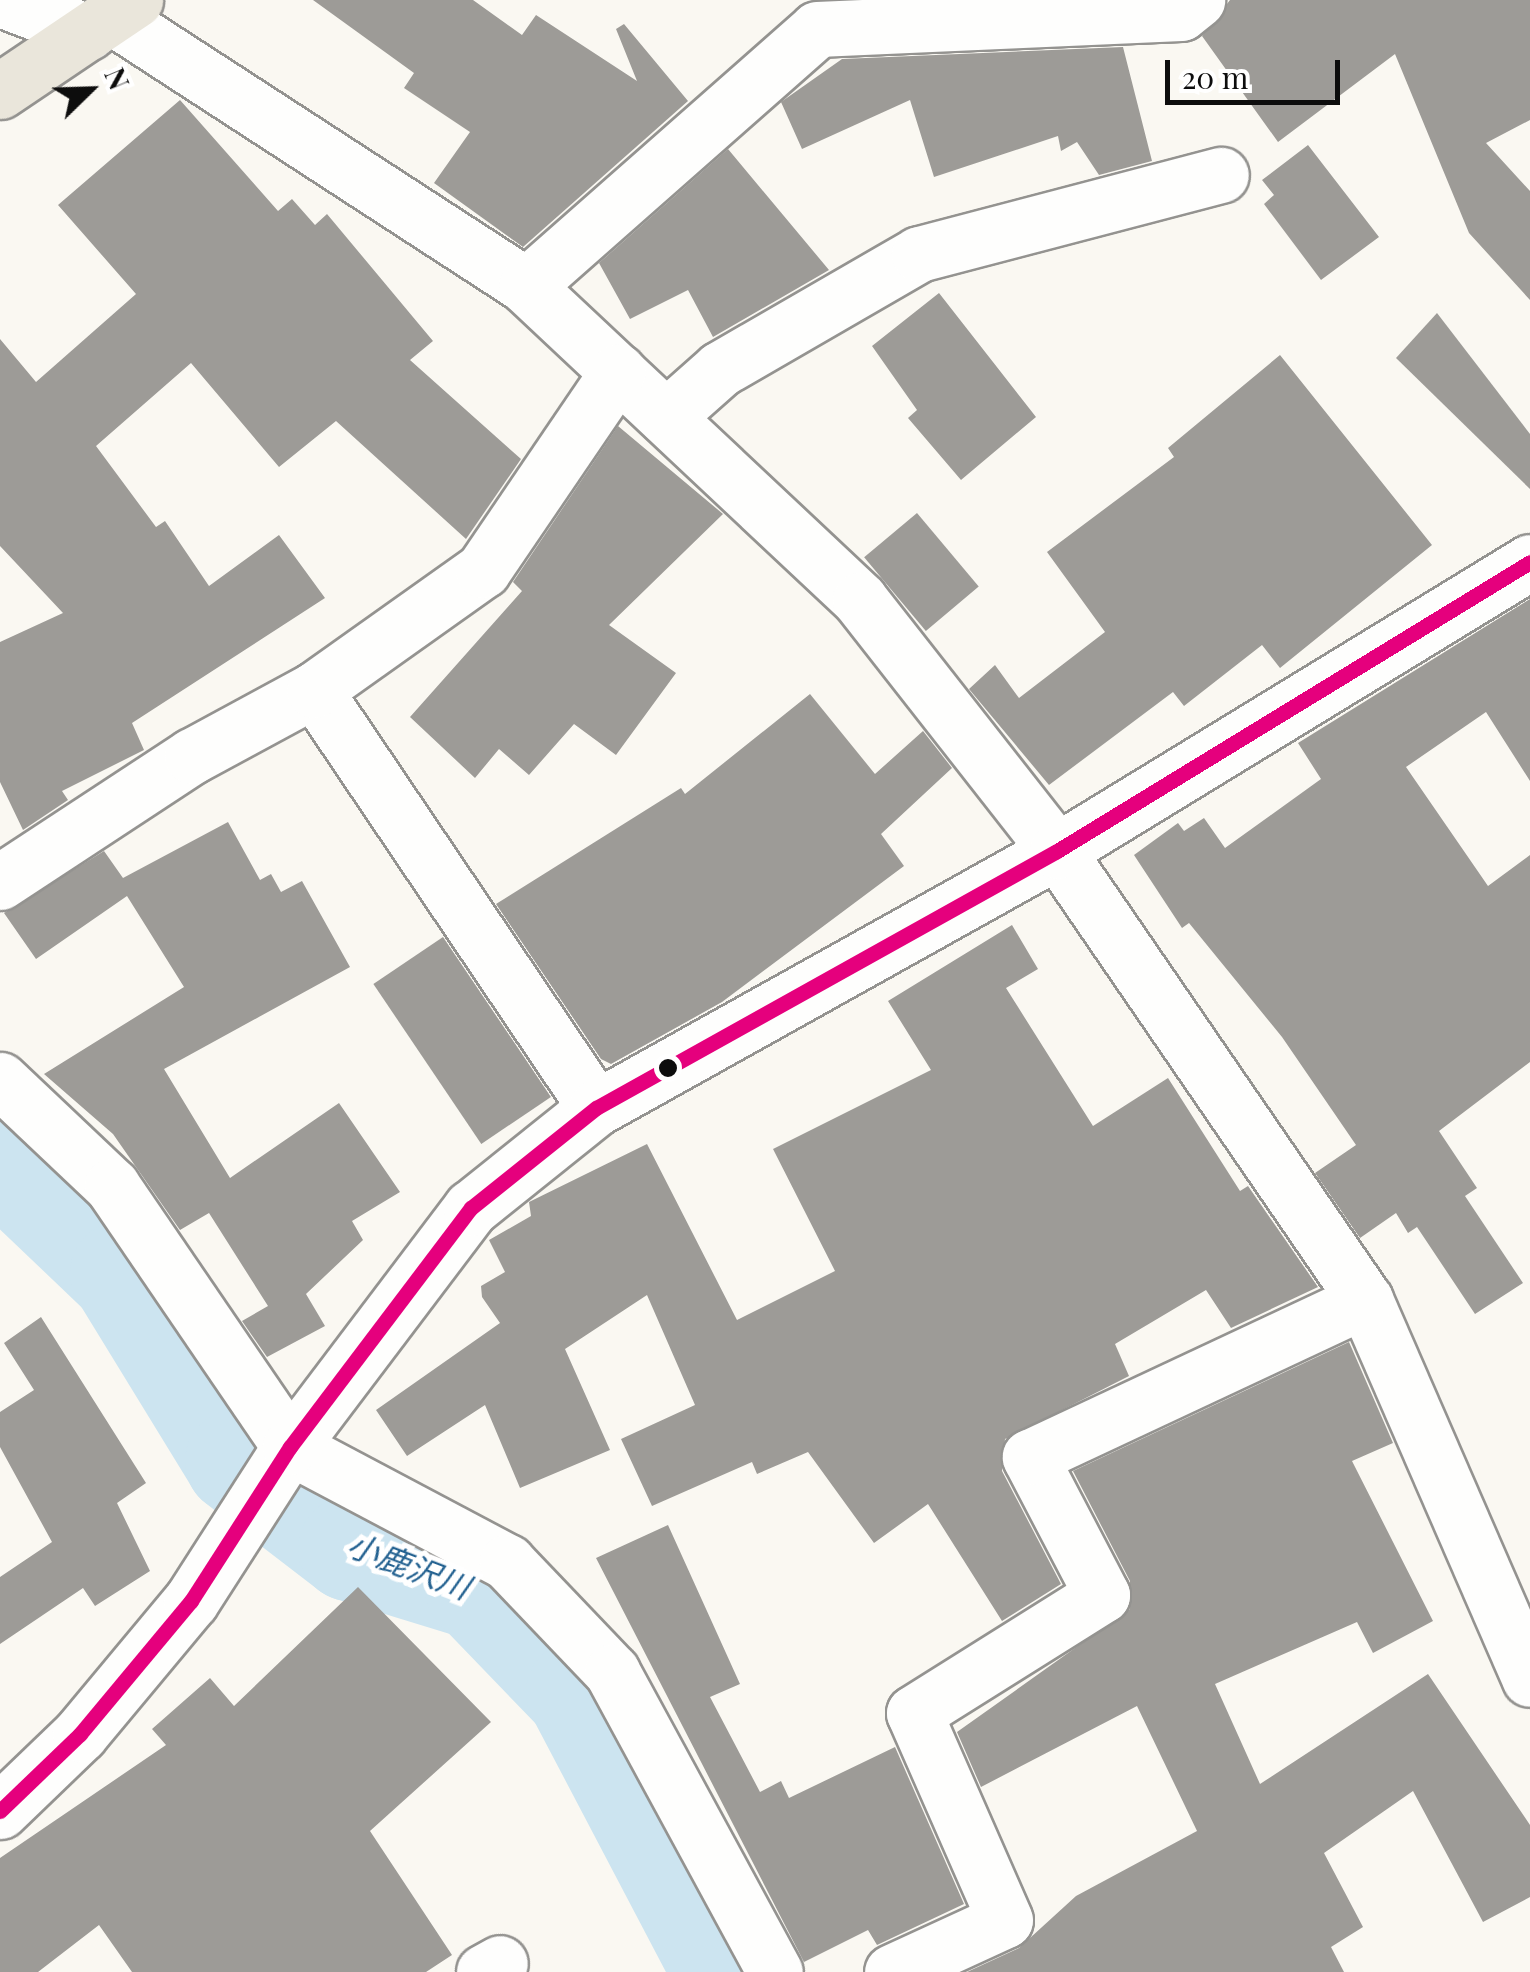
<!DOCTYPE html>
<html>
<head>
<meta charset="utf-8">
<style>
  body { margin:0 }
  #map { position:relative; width:1530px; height:1972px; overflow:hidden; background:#faf8f2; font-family:"Playfair Display","Noto Sans JP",serif }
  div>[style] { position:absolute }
  .river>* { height:105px; margin:-52.5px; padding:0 52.5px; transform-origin:52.5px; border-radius:52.5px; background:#cce4f0 }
  .building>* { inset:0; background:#9d9b97; transform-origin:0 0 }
  .roads { filter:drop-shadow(2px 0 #949390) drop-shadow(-2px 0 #949390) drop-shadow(0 2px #949390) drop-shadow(0 -2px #949390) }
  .minor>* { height:55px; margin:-27.5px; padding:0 27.5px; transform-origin:27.5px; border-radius:27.5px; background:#fefefd }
  .major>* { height:55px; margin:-27.5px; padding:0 27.5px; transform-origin:27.5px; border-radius:27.5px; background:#eae6db }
  .bus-1>* { height:15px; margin:-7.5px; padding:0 7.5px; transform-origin:7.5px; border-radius:7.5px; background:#e5007d }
  .dots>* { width:28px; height:28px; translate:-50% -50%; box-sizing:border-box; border:5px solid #fff; border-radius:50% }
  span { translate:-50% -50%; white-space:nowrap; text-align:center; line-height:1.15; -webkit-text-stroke:10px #fff; paint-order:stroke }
  .water-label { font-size:32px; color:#246291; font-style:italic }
  .north { position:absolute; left:40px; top:40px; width:100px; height:100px; -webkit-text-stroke:8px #fff; paint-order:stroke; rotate:67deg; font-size:28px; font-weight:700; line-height:40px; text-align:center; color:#0d0d0d }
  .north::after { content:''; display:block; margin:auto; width:35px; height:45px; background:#0d0d0d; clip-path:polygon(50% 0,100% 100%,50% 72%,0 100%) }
  .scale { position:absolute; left:1165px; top:60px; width:175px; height:45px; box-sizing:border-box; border:5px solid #0d0d0d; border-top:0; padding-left:12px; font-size:30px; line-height:35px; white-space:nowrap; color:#0d0d0d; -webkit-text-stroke:8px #fff; paint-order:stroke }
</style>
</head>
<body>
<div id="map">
  <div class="river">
    <i style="left:0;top:1157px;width:168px;rotate:43.6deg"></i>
    <i style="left:122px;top:1273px;width:220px;rotate:58.5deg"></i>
    <i style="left:237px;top:1461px;width:143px;rotate:37.6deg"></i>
    <i style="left:350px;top:1548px;width:133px;rotate:17.1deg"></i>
    <i style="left:477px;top:1587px;width:146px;rotate:46.1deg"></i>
    <i style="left:578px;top:1692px;width:316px;rotate:62.3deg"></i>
  </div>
  <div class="building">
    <i style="clip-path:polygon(313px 0,473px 0,522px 35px,536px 15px,637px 81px,616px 29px,624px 24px,688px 101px,523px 247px,434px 183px,470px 132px,404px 88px,414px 73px)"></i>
    <i style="clip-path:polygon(1530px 0,1530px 120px,1486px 143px,1530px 191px,1530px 300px,1469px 233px,1395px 54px,1278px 142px,1202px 36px,1230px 0)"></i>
    <i style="clip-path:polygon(1123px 47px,1152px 161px,1099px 175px,1077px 142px,1061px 151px,1058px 136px,934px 177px,910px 100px,802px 149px,781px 102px,842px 59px)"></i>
    <i style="clip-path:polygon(180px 100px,278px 211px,292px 199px,315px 225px,327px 214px,433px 341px,410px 360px,521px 459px,466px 539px,336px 421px,279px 467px,191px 363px,96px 446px,156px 527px,165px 521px,209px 586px,279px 535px,325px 598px,132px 723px,144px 750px,62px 791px,68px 800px,23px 830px,0 782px,0 642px,63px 613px,0 546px,0 339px,36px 382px,136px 294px,58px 205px)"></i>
    <i style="clip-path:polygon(1308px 145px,1379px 237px,1321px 280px,1264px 204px,1274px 195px,1262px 180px)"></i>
    <i style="clip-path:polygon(728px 149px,829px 270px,713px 337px,688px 290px,630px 319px,599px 263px)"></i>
    <i style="clip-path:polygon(939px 293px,1036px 417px,961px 480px,908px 418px,917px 410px,872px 346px)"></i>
    <i style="clip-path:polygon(1437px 313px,1530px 434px,1530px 489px,1396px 358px)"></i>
    <i style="clip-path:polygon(1280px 355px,1432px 545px,1280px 668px,1262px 645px,1184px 706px,1173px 692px,1049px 785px,969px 689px,995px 665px,1019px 698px,1105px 632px,1047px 552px,1174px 457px,1168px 448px)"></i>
    <i style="clip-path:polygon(618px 426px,723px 514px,609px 625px,676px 673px,616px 755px,574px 724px,529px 775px,499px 749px,475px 778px,410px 717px,522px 591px,513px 582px)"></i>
    <i style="left:917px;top:513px;width:96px;height:69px;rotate:50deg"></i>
    <i style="clip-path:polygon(1530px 599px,1530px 781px,1486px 712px,1406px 767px,1488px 886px,1530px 855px,1530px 1062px,1439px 1131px,1477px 1188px,1465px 1196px,1523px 1283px,1475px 1314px,1417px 1227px,1408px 1233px,1396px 1213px,1360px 1238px,1315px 1173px,1356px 1145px,1282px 1037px,1189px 923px,1182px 928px,1134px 855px,1178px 823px,1184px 831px,1204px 818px,1225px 848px,1321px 779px,1298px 743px)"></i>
    <i style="clip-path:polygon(810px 694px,875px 774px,923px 731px,952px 768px,881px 834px,904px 866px,722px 1002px,611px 1064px,601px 1059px,496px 904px,681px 788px,685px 794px)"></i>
    <i style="clip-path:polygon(228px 822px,260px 880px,271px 874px,281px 892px,302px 881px,350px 967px,164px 1069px,230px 1178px,339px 1103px,400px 1192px,352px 1221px,363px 1240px,306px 1294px,325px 1326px,267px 1357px,242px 1321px,268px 1306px,209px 1213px,180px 1230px,113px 1134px,44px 1074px,184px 987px,127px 896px,36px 959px,4px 913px,104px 851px,123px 878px)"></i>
    <i style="clip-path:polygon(1012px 925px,1038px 969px,1006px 988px,1093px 1126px,1168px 1078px,1240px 1191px,1248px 1186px,1318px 1287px,1231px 1328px,1206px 1290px,1115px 1344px,1129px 1376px,1005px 1439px,1002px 1471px,1061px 1584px,1002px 1621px,928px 1504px,874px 1543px,808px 1452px,757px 1474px,752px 1462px,652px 1506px,621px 1439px,695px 1405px,647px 1295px,565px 1349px,610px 1450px,520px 1488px,485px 1405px,407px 1456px,376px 1410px,500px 1323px,482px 1297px,481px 1286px,505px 1272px,489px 1240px,531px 1216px,529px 1202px,647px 1144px,737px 1320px,835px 1271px,773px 1149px,931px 1070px,888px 1001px)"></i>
    <i style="left:443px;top:937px;width:193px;height:84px;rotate:56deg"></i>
    <i style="clip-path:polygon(41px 1317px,146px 1483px,117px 1503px,150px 1571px,95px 1606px,83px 1588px,0 1644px,0 1577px,52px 1542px,0 1447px,0 1412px,34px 1390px,4px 1343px)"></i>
    <i style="clip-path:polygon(1349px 1342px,1393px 1443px,1352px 1461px,1433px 1621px,1373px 1653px,1357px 1622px,1215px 1684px,1260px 1784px,1428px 1674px,1530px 1825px,1530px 1897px,1483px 1922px,1413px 1791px,1324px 1853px,1363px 1927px,1331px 1947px,1344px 1972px,967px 1972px,1019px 1948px,1076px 1896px,1197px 1831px,1137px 1706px,981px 1787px,957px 1732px,1130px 1609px,1130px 1581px,1073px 1471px)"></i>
    <i style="clip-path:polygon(668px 1525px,740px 1684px,710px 1697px,760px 1792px,781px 1781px,789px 1798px,895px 1747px,964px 1904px,877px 1945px,868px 1930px,804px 1962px,596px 1558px)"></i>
    <i style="clip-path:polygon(358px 1587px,491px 1722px,370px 1831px,452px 1955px,426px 1972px,132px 1972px,99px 1925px,38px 1972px,0 1972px,0 1858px,166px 1745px,152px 1729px,210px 1678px,234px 1706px)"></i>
  </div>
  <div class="roads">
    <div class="minor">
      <i style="left:3px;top:0;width:91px;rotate:20.6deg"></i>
      <i style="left:111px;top:16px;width:495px;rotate:33deg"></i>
      <i style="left:526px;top:286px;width:458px;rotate:43.2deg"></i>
      <i style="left:860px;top:600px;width:319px;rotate:51.9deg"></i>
      <i style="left:1057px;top:851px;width:544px;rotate:55.55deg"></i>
      <i style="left:1365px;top:1300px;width:413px;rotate:66.5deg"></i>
      <i style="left:526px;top:286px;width:388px;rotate:-41.4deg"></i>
      <i style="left:817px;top:29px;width:364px;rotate:-2.5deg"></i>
      <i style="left:1181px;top:13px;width:21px;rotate:-39deg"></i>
      <i style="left:666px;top:417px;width:72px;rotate:-41.6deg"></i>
      <i style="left:720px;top:369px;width:230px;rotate:-30deg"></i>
      <i style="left:919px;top:254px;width:312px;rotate:-14.7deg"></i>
      <i style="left:314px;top:690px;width:504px;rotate:55.99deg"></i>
      <i style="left:0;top:882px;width:230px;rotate:-33.3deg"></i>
      <i style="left:192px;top:756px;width:139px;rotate:-28.4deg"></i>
      <i style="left:314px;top:690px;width:207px;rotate:-35.4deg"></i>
      <i style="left:483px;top:570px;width:240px;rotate:-55.8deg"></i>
      <i style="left:0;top:1080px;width:154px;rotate:43.4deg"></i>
      <i style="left:112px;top:1186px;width:316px;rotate:55.7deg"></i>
      <i style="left:290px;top:1447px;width:246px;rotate:27.9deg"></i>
      <i style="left:507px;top:1562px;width:152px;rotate:46.3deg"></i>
      <i style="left:612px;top:1672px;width:341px;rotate:61.5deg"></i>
      <i style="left:0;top:1811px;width:111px;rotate:-43.9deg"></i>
      <i style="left:80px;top:1734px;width:173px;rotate:-50.2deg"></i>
      <i style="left:191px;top:1601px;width:183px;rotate:-57.3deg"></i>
      <i style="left:290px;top:1447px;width:300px;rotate:-52.9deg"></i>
      <i style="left:471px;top:1208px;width:160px;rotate:-38.7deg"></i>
      <i style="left:596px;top:1108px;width:528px;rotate:-29.14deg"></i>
      <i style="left:1057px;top:851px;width:554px;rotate:-31.42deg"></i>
      <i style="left:484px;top:1972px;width:18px;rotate:-29deg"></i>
      <i style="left:892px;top:1972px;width:124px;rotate:-24.7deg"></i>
      <i style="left:1005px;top:1920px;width:226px;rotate:-113.7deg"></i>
      <i style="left:914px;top:1713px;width:222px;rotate:-32.1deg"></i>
      <i style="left:1102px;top:1595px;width:156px;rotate:-117.6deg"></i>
      <i style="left:1030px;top:1457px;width:370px;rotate:-25.1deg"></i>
    </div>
    <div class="major">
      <i style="left:0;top:91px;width:163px;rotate:-34deg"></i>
    </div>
  </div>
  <div class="bus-1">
    <i style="left:0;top:1811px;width:111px;rotate:-43.9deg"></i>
    <i style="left:80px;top:1734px;width:173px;rotate:-50.2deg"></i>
    <i style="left:191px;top:1601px;width:183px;rotate:-57.3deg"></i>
    <i style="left:290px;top:1447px;width:300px;rotate:-52.9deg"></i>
    <i style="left:471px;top:1208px;width:160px;rotate:-38.7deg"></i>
    <i style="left:596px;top:1108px;width:528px;rotate:-29.14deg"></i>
    <i style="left:1057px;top:851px;width:554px;rotate:-31.42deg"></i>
  </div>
  <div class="dots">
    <i style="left:668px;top:1068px;background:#0d0d0d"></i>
  </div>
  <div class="water-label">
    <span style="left:409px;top:1565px;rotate:21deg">小鹿沢川</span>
  </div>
  <div class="north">N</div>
  <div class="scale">20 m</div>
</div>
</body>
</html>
